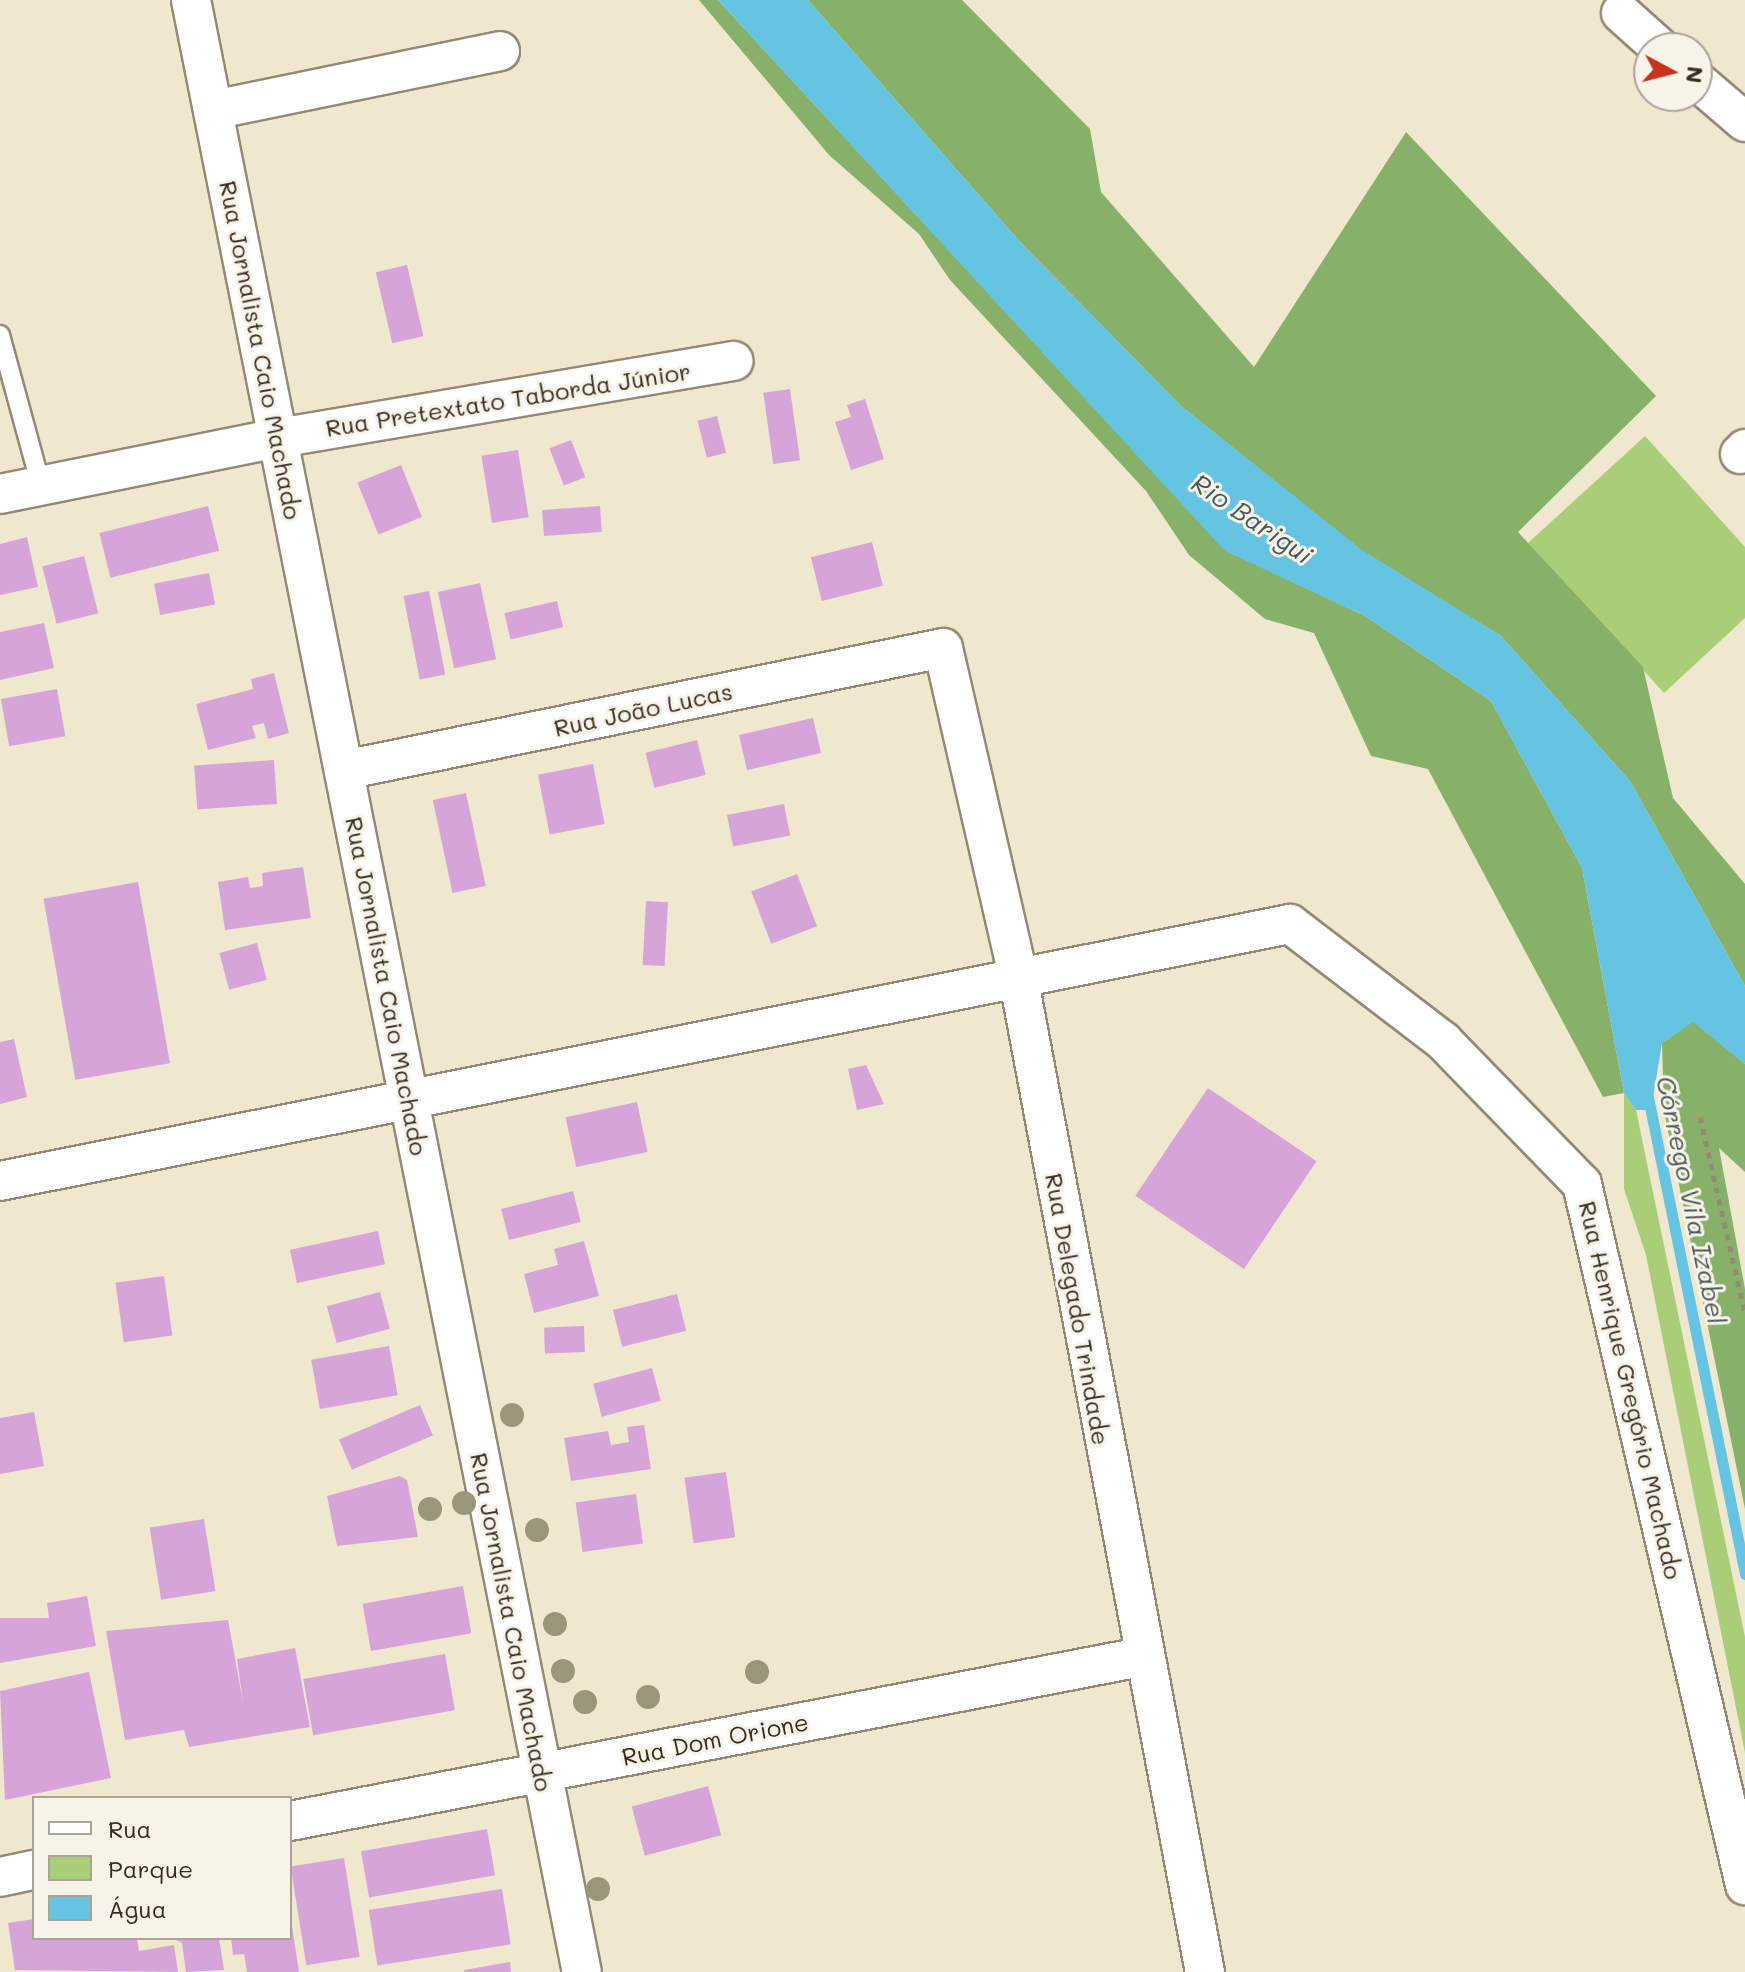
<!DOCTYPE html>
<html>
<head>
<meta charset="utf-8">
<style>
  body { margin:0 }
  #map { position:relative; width:1745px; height:1972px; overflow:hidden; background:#efe8cf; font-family:Mali,sans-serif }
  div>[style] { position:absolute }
  .green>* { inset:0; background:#aace77 }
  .forest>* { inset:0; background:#87b168 }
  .water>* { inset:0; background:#64c4e2 }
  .stream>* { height:11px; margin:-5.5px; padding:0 5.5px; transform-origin:5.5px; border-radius:5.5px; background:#64c4e2 }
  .building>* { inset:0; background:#d7a4da; transform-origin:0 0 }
  .path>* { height:5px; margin-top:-2.5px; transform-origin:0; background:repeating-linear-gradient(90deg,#958976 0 6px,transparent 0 12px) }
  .roads { filter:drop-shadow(2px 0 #958976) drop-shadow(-2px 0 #958976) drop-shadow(0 2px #958976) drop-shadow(0 -2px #958976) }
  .service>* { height:18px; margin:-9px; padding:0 9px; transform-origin:9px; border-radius:9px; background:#fff }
  .minor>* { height:38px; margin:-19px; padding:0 19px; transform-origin:19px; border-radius:19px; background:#fff }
  .trees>* { width:24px; height:24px; margin:-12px; border-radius:50%; background:#9b967a }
  span { translate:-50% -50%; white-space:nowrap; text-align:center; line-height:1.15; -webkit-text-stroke:6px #f7f3e8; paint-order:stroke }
  .street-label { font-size:24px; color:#3b2a1e }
  .water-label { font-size:26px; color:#475859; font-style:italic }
  .legend { position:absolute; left:32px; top:1796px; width:260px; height:144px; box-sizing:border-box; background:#f7f3e8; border:2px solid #aca397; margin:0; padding:10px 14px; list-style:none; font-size:24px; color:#3b2a1e }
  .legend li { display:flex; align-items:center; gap:16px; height:40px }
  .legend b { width:40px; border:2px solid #aca397 }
  .north { position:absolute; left:1633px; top:32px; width:80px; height:80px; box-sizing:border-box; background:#f7f3e8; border:2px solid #aca397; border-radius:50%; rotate:97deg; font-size:22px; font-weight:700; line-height:32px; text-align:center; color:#3b2a1e }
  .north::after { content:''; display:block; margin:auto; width:28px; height:36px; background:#c8321e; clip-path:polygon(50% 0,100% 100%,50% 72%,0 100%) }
</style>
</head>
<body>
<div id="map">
  <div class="green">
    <i style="clip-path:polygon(1645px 436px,1745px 547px,1745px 618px,1664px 693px,1528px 543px)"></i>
    <i style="clip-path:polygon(1624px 1093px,1636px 1110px,1745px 1637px,1745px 1753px,1646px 1255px,1624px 1189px)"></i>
  </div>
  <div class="forest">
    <i style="clip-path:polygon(699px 0,718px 0,1225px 550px,1365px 616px,1491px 701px,1582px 868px,1624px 1093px,1603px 1097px,1428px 769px,1371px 756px,1314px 633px,1265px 619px,1189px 555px,1146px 491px,950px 280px,919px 234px,829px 155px)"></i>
    <i style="clip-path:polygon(808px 0,962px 0,1090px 129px,1101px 192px,1254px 367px,1406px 132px,1656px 396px,1518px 532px,1643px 667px,1673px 798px,1745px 884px,1745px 986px,1630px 781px,1501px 636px,1362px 551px,1181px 406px,1021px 243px)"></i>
    <i style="clip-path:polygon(1693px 1021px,1745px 1064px,1745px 1172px,1719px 1148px,1745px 1289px,1745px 1509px,1664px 1111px,1662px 1043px)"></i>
  </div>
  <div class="water">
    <i style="clip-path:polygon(718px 0,808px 0,1021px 243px,1181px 406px,1362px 550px,1501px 636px,1630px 781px,1745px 986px,1745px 1064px,1693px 1022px,1662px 1043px,1651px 1110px,1636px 1110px,1624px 1093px,1582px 868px,1491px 701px,1365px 616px,1225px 551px)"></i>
  </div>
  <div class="stream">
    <i style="left:1648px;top:1097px;width:487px;rotate:78.5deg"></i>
  </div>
  <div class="building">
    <i style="left:407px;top:265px;width:73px;height:32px;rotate:77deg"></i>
    <i style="left:790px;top:389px;width:72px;height:27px;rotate:82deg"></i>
    <i style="clip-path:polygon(865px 399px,884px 459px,851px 470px,835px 422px,851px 417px,847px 405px)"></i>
    <i style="left:717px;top:416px;width:38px;height:20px;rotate:76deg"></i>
    <i style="left:571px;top:440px;width:40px;height:23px;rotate:69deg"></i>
    <i style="left:518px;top:450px;width:68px;height:37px;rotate:81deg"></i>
    <i style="left:401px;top:465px;width:56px;height:47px;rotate:68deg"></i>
    <i style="left:208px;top:506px;width:46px;height:112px;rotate:76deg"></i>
    <i style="left:600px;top:506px;width:26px;height:58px;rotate:86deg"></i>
    <i style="clip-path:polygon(27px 537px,38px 587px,0 595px,0 544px)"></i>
    <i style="left:872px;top:542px;width:45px;height:63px;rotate:76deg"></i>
    <i style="left:84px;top:556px;width:59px;height:43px;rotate:76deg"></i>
    <i style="left:209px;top:573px;width:32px;height:56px;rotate:79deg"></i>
    <i style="left:480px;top:583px;width:78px;height:43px;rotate:78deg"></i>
    <i style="left:429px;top:591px;width:85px;height:26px;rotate:79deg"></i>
    <i style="left:557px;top:601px;width:27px;height:54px;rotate:77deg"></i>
    <i style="clip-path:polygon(44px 623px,54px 668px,0 680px,0 632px)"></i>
    <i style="clip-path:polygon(274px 673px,289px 733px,268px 739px,264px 723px,252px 726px,256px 738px,208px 750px,196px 704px,253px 689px,251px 679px)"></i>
    <i style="left:57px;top:689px;width:48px;height:57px;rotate:80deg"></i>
    <i style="left:813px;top:718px;width:36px;height:76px;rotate:77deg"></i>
    <i style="left:697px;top:740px;width:36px;height:53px;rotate:76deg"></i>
    <i style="left:274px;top:760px;width:44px;height:80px;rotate:86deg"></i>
    <i style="left:593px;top:764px;width:61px;height:56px;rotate:79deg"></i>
    <i style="left:466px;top:793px;width:95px;height:34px;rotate:78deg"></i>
    <i style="left:784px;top:804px;width:32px;height:58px;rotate:79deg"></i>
    <i style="clip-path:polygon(303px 867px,311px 918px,225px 930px,218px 882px,248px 877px,250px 888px,263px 886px,262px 873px)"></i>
    <i style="left:797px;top:874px;width:56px;height:49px;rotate:69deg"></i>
    <i style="left:138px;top:882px;width:184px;height:96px;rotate:80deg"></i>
    <i style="left:646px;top:901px;width:22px;height:64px;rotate:3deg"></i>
    <i style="left:257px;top:943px;width:38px;height:39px;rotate:75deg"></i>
    <i style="clip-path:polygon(14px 1039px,27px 1097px,0 1104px,0 1042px)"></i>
    <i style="clip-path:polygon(866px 1065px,884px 1104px,857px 1110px,848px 1069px)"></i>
    <i style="left:1208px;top:1088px;width:131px;height:130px;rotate:34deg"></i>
    <i style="left:637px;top:1102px;width:51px;height:73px;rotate:78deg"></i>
    <i style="left:573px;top:1191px;width:32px;height:74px;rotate:76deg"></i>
    <i style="left:378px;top:1231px;width:34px;height:90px;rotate:78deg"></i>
    <i style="clip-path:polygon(584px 1241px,599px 1296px,534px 1313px,524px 1274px,558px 1265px,554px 1249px)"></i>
    <i style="left:164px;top:1276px;width:60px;height:49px;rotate:82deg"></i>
    <i style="left:380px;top:1292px;width:38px;height:55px;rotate:75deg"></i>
    <i style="left:677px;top:1294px;width:38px;height:66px;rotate:76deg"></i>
    <i style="left:584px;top:1326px;width:26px;height:40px;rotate:88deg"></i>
    <i style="left:389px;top:1346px;width:50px;height:79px;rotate:80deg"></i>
    <i style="left:652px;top:1368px;width:34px;height:61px;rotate:75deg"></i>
    <i style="left:420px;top:1405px;width:33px;height:88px;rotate:67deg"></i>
    <i style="clip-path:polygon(34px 1412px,44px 1466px,0 1474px,0 1418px)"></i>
    <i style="clip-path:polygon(644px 1425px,651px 1469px,571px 1481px,564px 1438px,608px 1431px,611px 1445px,629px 1442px,627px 1427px)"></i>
    <i style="left:726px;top:1472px;width:66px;height:42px;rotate:82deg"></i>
    <i style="clip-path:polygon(400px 1476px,407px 1480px,418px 1537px,337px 1546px,327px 1496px)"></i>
    <i style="left:636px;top:1494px;width:50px;height:61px;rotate:82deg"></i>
    <i style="left:204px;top:1519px;width:73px;height:55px;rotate:81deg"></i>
    <i style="left:463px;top:1586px;width:48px;height:102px;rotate:80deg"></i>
    <i style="clip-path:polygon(87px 1596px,96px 1646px,0 1663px,0 1618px,49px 1618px,47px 1603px)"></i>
    <i style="clip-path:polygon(228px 1620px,243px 1702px,237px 1659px,295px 1648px,310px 1727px,189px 1747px,184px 1730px,125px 1740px,106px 1631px)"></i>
    <i style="left:445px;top:1654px;width:57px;height:144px;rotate:80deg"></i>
    <i style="clip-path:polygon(89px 1672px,111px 1778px,5px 1800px,0 1691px)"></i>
    <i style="left:708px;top:1786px;width:51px;height:79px;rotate:75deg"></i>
    <i style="left:487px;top:1829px;width:47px;height:128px;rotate:80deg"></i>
    <i style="left:344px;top:1858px;width:100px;height:54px;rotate:81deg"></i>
    <i style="left:502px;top:1889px;width:56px;height:135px;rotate:81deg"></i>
    <i style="clip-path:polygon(34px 1919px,34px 1938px,137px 1938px,139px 1951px,174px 1945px,178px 1972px,15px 1970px,8px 1923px)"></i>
    <i style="clip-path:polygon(292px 1926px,299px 1972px,247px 1972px,244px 1954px,233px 1955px,231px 1938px,290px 1938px)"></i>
    <i style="clip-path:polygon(172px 1938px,219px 1938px,224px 1970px,186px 1972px,182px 1943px)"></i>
    <i style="clip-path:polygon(510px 1962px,511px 1972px,464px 1972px,464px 1970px)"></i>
  </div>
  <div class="path">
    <i style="left:1700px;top:1117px;width:201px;rotate:77.1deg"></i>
  </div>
  <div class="roads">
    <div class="service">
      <i style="left:0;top:335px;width:156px;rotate:74.8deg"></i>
    </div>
    <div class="minor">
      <i style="left:191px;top:0;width:2010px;rotate:78.79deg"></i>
      <i style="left:1621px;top:13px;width:52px;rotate:41.9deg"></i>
      <i style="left:1697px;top:81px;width:63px;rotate:40.5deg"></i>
      <i style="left:213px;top:110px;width:293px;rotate:-11.6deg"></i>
      <i style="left:1740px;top:454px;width:7px;rotate:-45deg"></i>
      <i style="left:0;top:494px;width:284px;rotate:-11.4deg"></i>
      <i style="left:278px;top:438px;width:462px;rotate:-9.6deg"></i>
      <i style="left:344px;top:770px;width:611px;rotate:-11.51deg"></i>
      <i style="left:943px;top:648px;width:336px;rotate:77.1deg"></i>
      <i style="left:1018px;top:976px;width:1013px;rotate:79.37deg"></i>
      <i style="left:0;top:1181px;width:1315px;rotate:-11.27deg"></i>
      <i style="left:1290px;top:924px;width:193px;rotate:37.4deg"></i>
      <i style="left:1443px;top:1041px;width:199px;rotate:45.8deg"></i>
      <i style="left:1582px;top:1184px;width:720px;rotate:76.91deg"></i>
      <i style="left:290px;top:1821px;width:867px;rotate:-10.91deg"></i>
      <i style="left:0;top:1877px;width:35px;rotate:-12deg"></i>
    </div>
  </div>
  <div class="trees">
    <i style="left:512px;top:1415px"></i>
    <i style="left:464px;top:1503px"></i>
    <i style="left:430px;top:1509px"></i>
    <i style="left:537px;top:1530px"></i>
    <i style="left:555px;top:1624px"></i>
    <i style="left:563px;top:1671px"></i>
    <i style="left:757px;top:1672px"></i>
    <i style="left:648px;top:1697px"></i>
    <i style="left:585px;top:1702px"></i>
    <i style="left:598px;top:1889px"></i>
  </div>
  <div class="street-label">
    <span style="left:261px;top:350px;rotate:79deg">Rua Jornalista Caio Machado</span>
    <span style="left:508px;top:399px;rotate:-9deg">Rua Pretextato Taborda Júnior</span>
    <span style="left:643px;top:709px;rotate:-12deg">Rua João Lucas</span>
    <span style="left:387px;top:986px;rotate:79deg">Rua Jornalista Caio Machado</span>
    <span style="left:1078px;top:1309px;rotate:80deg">Rua Delegado Trindade</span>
    <span style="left:1631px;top:1390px;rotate:77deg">Rua Henrique Gregório Machado</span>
    <span style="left:512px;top:1622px;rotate:79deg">Rua Jornalista Caio Machado</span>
    <span style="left:715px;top:1739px;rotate:-11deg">Rua Dom Orione</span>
  </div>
  <div class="water-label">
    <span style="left:1252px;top:519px;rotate:34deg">Rio Barigui</span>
    <span style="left:1691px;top:1200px;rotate:78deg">Córrego Vila Izabel</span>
  </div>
  <ul class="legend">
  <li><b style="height:10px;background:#fff"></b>Rua</li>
  <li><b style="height:22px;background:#aace77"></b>Parque</li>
  <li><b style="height:22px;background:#64c4e2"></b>Água</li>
  </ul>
  <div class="north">N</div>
</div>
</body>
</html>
